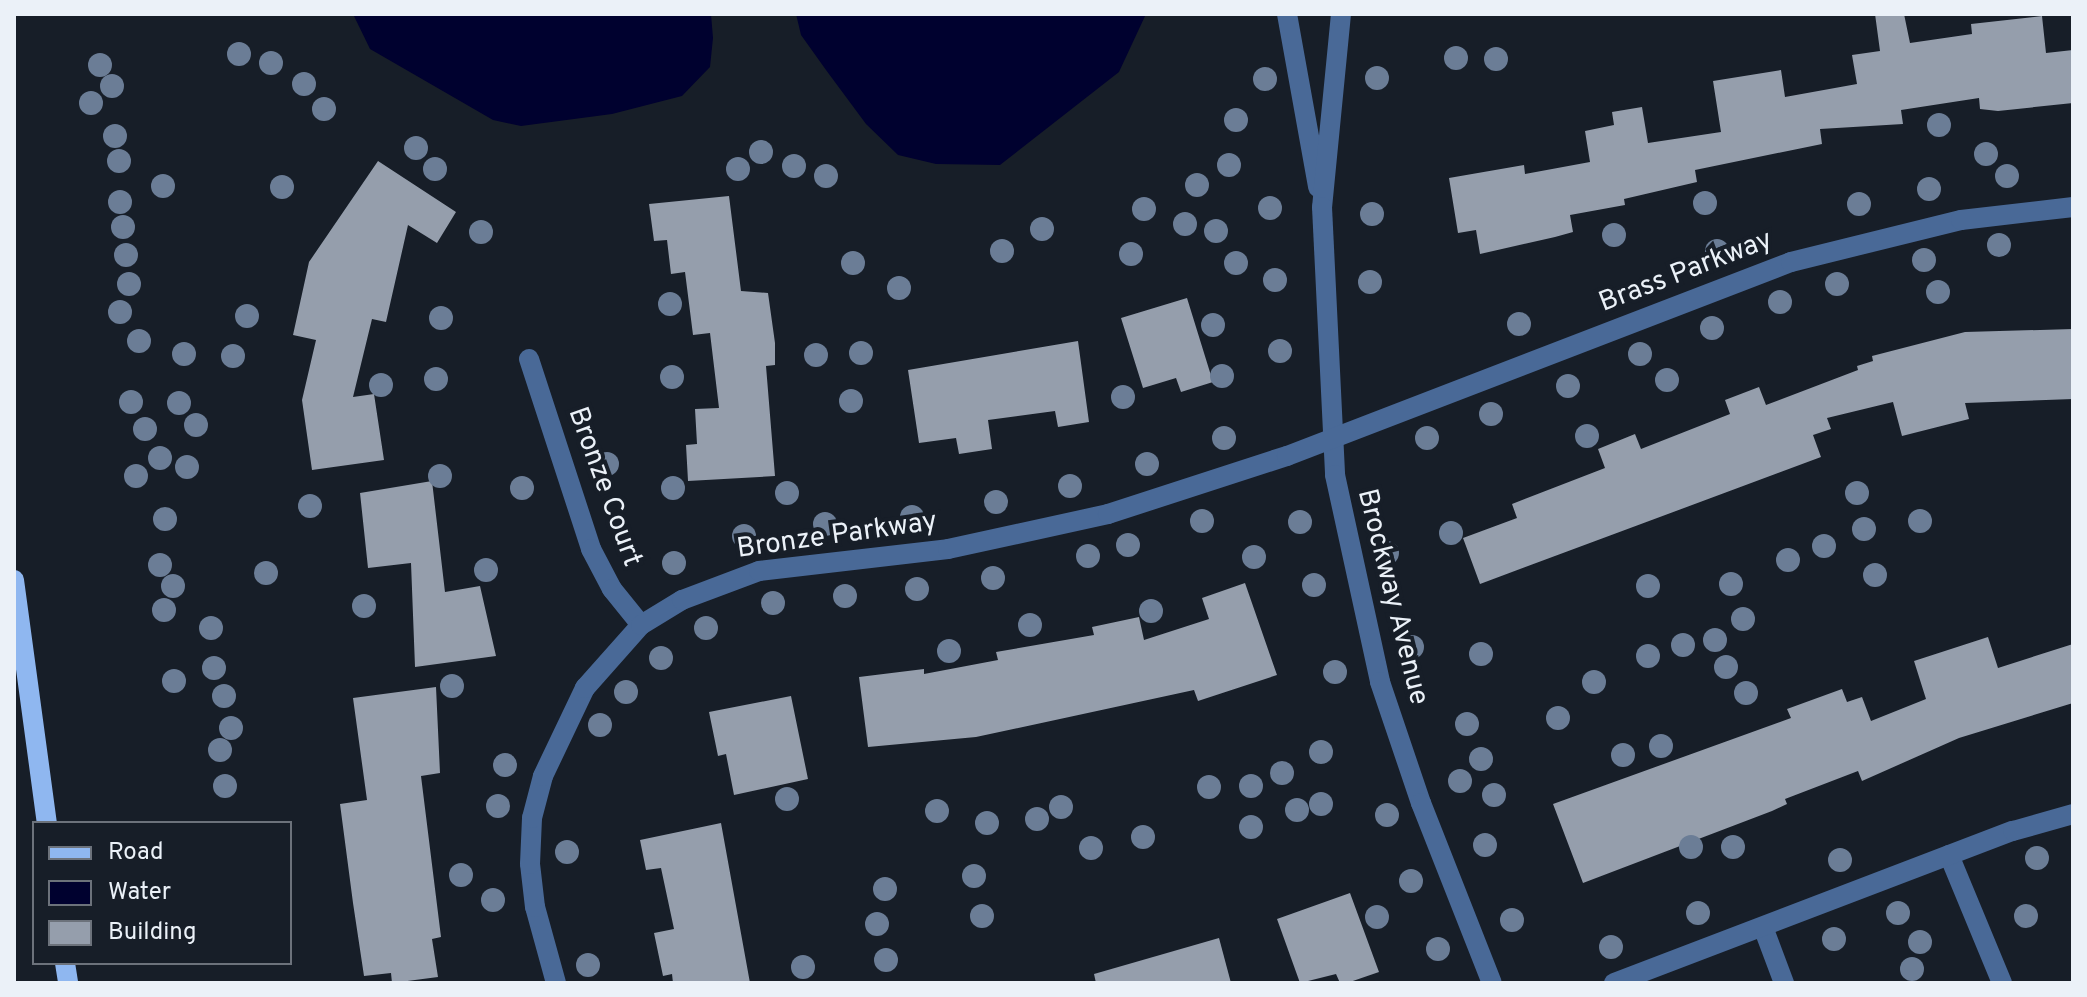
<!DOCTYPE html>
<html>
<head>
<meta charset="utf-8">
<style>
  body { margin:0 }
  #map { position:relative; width:2087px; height:997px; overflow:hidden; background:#171e28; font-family:Overpass,sans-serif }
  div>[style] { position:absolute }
  .water>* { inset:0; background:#00012f }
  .building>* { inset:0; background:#959eac }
  .street>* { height:20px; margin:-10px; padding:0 10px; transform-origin:10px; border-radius:10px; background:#496997 }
  .primary>* { height:20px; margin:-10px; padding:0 10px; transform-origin:10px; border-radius:10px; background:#8fb7f0 }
  .trees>* { width:24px; height:24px; margin:-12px; border-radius:50%; background:#6b7d96 }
  span { translate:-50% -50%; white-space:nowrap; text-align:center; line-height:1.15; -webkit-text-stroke:8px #171e28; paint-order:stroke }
  .street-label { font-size:28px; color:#ebf1f8 }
  .frame { position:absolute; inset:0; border:16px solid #ebf1f8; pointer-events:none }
  .legend { position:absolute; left:32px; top:821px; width:260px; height:144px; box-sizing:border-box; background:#171e28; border:2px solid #6c727b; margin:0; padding:10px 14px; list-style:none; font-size:24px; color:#ebf1f8 }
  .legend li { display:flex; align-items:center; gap:16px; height:40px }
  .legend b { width:40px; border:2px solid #6c727b }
</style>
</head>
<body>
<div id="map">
  <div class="water">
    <i style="clip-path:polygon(353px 14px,711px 14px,713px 38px,710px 67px,682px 96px,612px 114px,521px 126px,493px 120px,370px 49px)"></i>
    <i style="clip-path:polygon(796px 14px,1146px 14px,1119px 72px,1000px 165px,936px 164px,898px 155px,866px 124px,826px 70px,801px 35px)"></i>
  </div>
  <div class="building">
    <i style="clip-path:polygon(1875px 14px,1904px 14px,1910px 43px,1972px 34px,1971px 24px,2042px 16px,2046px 53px,2073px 50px,2073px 103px,1998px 111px,1980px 109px,1979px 98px,1901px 110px,1903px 124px,1820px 129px,1822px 144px,1695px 170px,1697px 182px,1624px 199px,1625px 205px,1570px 215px,1573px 232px,1555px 237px,1480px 254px,1476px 230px,1458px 233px,1449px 178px,1524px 165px,1525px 174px,1590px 162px,1585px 131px,1614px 125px,1612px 112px,1642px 107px,1648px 143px,1721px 132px,1713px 81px,1781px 70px,1785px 97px,1857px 84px,1852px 55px,1880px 51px)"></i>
    <i style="clip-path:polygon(378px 161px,456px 212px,437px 243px,408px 225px,386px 322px,372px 319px,353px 397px,374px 394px,384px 460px,312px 470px,302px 400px,316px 340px,293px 335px,309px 262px)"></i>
    <i style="clip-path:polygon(729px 196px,741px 291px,768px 293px,775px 343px,775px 365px,766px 366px,775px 476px,688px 481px,686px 445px,697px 444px,695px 409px,719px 408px,710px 333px,693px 335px,685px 272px,671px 274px,667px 240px,654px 241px,649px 204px)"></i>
    <i style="clip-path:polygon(1187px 298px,1213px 382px,1181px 392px,1176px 378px,1143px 388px,1121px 318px)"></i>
    <i style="clip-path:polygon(2073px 329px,2073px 399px,1965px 403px,1969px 419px,1902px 436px,1893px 402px,1827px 418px,1831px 429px,1813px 435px,1821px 457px,1480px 584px,1463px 538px,1517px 518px,1512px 504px,1605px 468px,1598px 449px,1635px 434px,1641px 449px,1730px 414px,1725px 400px,1759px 387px,1766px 405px,1858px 370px,1857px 366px,1873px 361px,1872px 356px,1965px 332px)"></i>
    <i style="clip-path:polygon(1078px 341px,1089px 422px,1058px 427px,1055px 411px,988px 420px,992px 449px,959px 454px,956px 438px,919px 443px,908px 370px)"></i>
    <i style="clip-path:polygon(432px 481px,445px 592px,480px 586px,496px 656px,415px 667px,411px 563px,368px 568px,360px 493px)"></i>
    <i style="clip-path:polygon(1245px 583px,1277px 675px,1198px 701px,1194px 690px,976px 737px,868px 747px,859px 677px,924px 669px,924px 674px,998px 660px,996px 652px,1094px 635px,1092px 627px,1139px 617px,1144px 640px,1209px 619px,1202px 598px)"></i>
    <i style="clip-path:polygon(1988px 637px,1998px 668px,2073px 644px,2073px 703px,1959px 738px,1862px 781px,1858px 771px,1785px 799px,1787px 804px,1772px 811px,1583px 883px,1553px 804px,1791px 718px,1787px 709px,1842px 689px,1847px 702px,1862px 697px,1871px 721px,1926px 699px,1914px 661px)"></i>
    <i style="clip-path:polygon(436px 687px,440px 773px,421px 776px,441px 937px,432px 939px,438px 977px,392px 983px,391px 973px,364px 976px,353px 903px,340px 804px,367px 800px,353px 698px)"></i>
    <i style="clip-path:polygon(791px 696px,808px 779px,734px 795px,726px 754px,718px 756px,709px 712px)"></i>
    <i style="clip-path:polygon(721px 823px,750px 983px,673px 983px,672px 974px,663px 976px,654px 933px,674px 929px,661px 868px,646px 870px,640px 840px)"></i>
    <i style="clip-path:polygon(1350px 893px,1379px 972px,1347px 983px,1340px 983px,1336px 974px,1300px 983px,1277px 919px)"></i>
    <i style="clip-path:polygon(1219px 938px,1231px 983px,1096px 983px,1094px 974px)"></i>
  </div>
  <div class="street">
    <i style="left:1287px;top:14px;width:176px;rotate:79.8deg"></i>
    <i style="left:1341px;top:14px;width:194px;rotate:95.6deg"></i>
    <i style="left:1322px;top:207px;width:268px;rotate:87.2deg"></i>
    <i style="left:1335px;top:475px;width:212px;rotate:77.7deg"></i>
    <i style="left:1380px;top:682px;width:128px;rotate:71.3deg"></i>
    <i style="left:1421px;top:803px;width:193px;rotate:68.5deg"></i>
    <i style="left:529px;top:359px;width:200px;rotate:71.9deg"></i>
    <i style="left:591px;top:549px;width:45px;rotate:62.3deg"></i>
    <i style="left:612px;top:589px;width:46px;rotate:51.1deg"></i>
    <i style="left:1949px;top:855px;width:139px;rotate:67.5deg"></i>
    <i style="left:1763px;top:927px;width:60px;rotate:69.4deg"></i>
    <i style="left:556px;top:983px;width:79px;rotate:-105.4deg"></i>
    <i style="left:535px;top:907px;width:43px;rotate:-96.6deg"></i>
    <i style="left:530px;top:864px;width:46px;rotate:-87.5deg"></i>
    <i style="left:532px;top:818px;width:43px;rotate:-75.3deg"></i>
    <i style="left:543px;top:776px;width:98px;rotate:-64.5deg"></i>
    <i style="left:585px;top:688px;width:84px;rotate:-48.4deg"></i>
    <i style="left:641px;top:625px;width:48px;rotate:-31.4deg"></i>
    <i style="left:682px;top:600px;width:82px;rotate:-20.6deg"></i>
    <i style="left:759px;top:571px;width:190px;rotate:-6.6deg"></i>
    <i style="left:948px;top:549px;width:164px;rotate:-12.3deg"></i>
    <i style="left:1108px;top:514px;width:188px;rotate:-18deg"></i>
    <i style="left:1287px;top:456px;width:540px;rotate:-21.05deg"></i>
    <i style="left:1791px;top:262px;width:175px;rotate:-13.9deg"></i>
    <i style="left:1961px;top:220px;width:113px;rotate:-6.6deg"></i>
    <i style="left:1614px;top:983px;width:427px;rotate:-20.9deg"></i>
    <i style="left:2013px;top:831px;width:62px;rotate:-15.8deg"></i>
  </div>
  <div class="primary">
    <i style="left:14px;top:580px;width:245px;rotate:82.3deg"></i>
    <i style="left:65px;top:963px;width:20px;rotate:81deg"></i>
  </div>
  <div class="trees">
    <i style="left:239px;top:54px"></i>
    <i style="left:1456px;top:58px"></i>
    <i style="left:1496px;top:59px"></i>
    <i style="left:271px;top:63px"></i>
    <i style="left:100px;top:65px"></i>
    <i style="left:1377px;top:78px"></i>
    <i style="left:1265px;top:79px"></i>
    <i style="left:304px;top:84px"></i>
    <i style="left:112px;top:86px"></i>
    <i style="left:91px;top:103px"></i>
    <i style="left:324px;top:109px"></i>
    <i style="left:1236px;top:120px"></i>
    <i style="left:1939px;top:125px"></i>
    <i style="left:115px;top:136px"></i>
    <i style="left:416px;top:148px"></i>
    <i style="left:761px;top:152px"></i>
    <i style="left:1986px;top:154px"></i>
    <i style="left:119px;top:161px"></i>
    <i style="left:1229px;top:165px"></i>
    <i style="left:794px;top:166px"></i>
    <i style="left:435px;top:169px"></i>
    <i style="left:738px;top:169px"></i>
    <i style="left:826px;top:176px"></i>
    <i style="left:2007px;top:176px"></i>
    <i style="left:1197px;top:185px"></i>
    <i style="left:163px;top:186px"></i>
    <i style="left:282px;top:187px"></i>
    <i style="left:1929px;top:189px"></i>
    <i style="left:120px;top:202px"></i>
    <i style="left:1705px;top:203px"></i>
    <i style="left:1859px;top:204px"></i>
    <i style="left:1270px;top:208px"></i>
    <i style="left:1144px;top:209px"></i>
    <i style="left:1372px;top:214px"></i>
    <i style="left:1185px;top:224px"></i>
    <i style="left:123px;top:227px"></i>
    <i style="left:1042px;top:229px"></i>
    <i style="left:1216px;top:231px"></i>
    <i style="left:481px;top:232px"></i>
    <i style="left:1614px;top:235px"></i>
    <i style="left:1999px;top:245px"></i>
    <i style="left:1002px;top:251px"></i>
    <i style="left:1717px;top:251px"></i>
    <i style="left:1131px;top:254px"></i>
    <i style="left:126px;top:255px"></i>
    <i style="left:1924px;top:260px"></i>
    <i style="left:853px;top:263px"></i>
    <i style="left:1236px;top:263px"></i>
    <i style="left:1275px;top:280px"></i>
    <i style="left:1370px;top:282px"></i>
    <i style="left:129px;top:284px"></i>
    <i style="left:1837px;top:284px"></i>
    <i style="left:899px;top:288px"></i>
    <i style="left:1938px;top:292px"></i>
    <i style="left:1780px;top:302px"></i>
    <i style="left:670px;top:304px"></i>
    <i style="left:120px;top:312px"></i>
    <i style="left:247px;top:316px"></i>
    <i style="left:441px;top:318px"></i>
    <i style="left:1519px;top:324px"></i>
    <i style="left:1213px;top:325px"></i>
    <i style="left:1712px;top:328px"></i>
    <i style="left:139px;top:341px"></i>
    <i style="left:1280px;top:351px"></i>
    <i style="left:861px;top:353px"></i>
    <i style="left:184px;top:354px"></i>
    <i style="left:1640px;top:354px"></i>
    <i style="left:816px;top:355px"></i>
    <i style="left:233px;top:356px"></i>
    <i style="left:1222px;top:376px"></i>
    <i style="left:672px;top:377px"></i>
    <i style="left:436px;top:379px"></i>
    <i style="left:1667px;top:380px"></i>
    <i style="left:381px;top:385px"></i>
    <i style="left:1568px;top:386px"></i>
    <i style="left:1123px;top:397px"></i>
    <i style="left:851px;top:401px"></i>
    <i style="left:131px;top:402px"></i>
    <i style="left:179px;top:403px"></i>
    <i style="left:1491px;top:414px"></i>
    <i style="left:196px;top:425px"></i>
    <i style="left:145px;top:429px"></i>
    <i style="left:1587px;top:436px"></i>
    <i style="left:1224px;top:438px"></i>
    <i style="left:1427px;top:438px"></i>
    <i style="left:160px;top:458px"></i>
    <i style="left:607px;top:464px"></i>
    <i style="left:1147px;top:464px"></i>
    <i style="left:187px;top:467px"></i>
    <i style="left:136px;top:476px"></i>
    <i style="left:440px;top:476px"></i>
    <i style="left:1070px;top:486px"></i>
    <i style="left:522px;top:488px"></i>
    <i style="left:673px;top:488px"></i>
    <i style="left:787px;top:493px"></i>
    <i style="left:1857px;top:493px"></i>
    <i style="left:996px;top:502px"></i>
    <i style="left:310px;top:506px"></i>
    <i style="left:912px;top:517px"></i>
    <i style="left:165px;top:519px"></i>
    <i style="left:1202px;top:521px"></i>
    <i style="left:1920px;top:521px"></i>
    <i style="left:1300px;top:522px"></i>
    <i style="left:825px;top:524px"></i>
    <i style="left:1864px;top:529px"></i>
    <i style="left:1451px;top:533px"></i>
    <i style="left:744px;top:536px"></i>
    <i style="left:1128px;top:545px"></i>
    <i style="left:1824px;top:546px"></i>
    <i style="left:1387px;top:553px"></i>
    <i style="left:1088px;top:556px"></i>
    <i style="left:1254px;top:557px"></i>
    <i style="left:1788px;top:560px"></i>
    <i style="left:674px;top:563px"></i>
    <i style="left:160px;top:565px"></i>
    <i style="left:486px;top:570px"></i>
    <i style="left:266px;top:573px"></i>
    <i style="left:1875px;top:575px"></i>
    <i style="left:993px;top:578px"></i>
    <i style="left:1731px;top:584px"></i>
    <i style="left:1314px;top:585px"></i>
    <i style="left:173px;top:586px"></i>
    <i style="left:1648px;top:586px"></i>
    <i style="left:917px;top:589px"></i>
    <i style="left:845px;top:596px"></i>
    <i style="left:773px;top:603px"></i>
    <i style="left:364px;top:606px"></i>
    <i style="left:164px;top:610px"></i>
    <i style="left:1151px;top:611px"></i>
    <i style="left:1743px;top:619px"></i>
    <i style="left:1030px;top:625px"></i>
    <i style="left:211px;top:628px"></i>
    <i style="left:706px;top:628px"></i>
    <i style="left:1715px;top:640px"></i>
    <i style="left:1683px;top:645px"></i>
    <i style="left:1412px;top:647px"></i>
    <i style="left:949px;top:651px"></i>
    <i style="left:1481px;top:654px"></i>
    <i style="left:1648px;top:656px"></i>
    <i style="left:661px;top:658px"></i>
    <i style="left:1726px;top:667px"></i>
    <i style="left:214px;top:668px"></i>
    <i style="left:1335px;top:672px"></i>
    <i style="left:174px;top:681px"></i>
    <i style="left:1594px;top:682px"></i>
    <i style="left:452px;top:686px"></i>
    <i style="left:626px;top:692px"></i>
    <i style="left:1746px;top:693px"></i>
    <i style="left:224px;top:696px"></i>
    <i style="left:1558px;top:718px"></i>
    <i style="left:1467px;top:724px"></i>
    <i style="left:600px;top:725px"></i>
    <i style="left:231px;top:728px"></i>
    <i style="left:1661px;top:746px"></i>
    <i style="left:220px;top:750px"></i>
    <i style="left:1321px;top:752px"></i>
    <i style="left:1623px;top:755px"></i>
    <i style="left:1481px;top:759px"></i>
    <i style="left:505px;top:765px"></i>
    <i style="left:1282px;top:773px"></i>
    <i style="left:1460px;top:781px"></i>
    <i style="left:225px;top:786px"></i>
    <i style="left:1251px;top:786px"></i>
    <i style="left:1209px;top:787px"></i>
    <i style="left:1494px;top:795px"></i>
    <i style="left:787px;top:799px"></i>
    <i style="left:1321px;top:804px"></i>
    <i style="left:498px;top:806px"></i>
    <i style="left:1061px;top:807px"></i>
    <i style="left:1297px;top:810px"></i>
    <i style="left:937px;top:811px"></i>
    <i style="left:1387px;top:815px"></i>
    <i style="left:1037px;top:819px"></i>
    <i style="left:987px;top:823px"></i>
    <i style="left:1251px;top:827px"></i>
    <i style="left:1143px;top:837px"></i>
    <i style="left:1485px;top:845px"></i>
    <i style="left:1691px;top:847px"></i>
    <i style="left:1733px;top:847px"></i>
    <i style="left:1091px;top:848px"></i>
    <i style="left:567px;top:852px"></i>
    <i style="left:2037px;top:858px"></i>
    <i style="left:1840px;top:860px"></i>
    <i style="left:461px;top:875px"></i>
    <i style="left:974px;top:876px"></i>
    <i style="left:1411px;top:881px"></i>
    <i style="left:885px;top:889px"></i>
    <i style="left:493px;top:900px"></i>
    <i style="left:1698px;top:913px"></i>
    <i style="left:1898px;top:913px"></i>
    <i style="left:982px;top:916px"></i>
    <i style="left:2026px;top:916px"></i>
    <i style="left:1377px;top:917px"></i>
    <i style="left:1512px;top:920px"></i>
    <i style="left:877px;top:924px"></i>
    <i style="left:1834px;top:939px"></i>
    <i style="left:1920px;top:942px"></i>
    <i style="left:1611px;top:947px"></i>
    <i style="left:1438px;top:949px"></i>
    <i style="left:886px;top:960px"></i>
    <i style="left:588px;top:965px"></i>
    <i style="left:803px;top:967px"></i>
    <i style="left:1912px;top:969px"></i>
  </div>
  <div class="street-label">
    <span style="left:1686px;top:272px;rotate:-21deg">Brass Parkway</span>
    <span style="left:604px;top:487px;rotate:70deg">Bronze Court</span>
    <span style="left:837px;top:536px;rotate:-8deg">Bronze Parkway</span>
    <span style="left:1392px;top:597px;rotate:76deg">Brockway Avenue</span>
  </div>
  <div class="frame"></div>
  <ul class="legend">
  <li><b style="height:10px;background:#8fb7f0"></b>Road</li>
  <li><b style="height:22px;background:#00012f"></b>Water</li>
  <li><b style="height:22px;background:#959eac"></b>Building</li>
  </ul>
</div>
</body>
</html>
